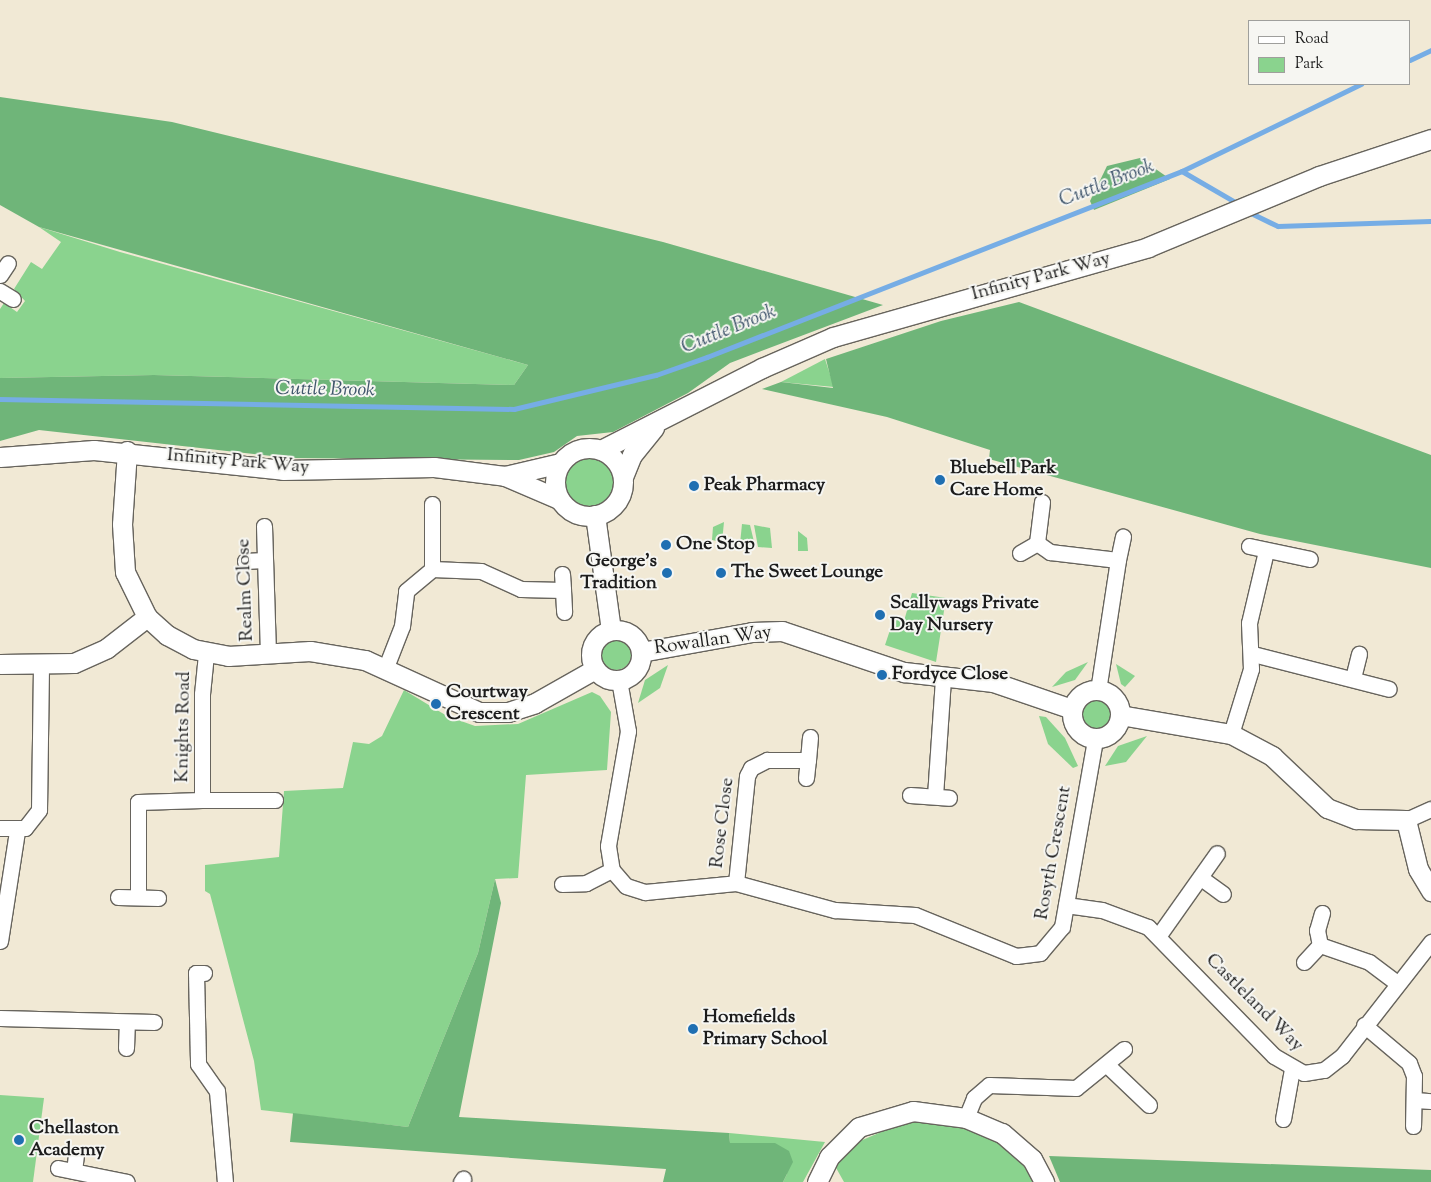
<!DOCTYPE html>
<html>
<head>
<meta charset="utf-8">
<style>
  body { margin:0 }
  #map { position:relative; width:1431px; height:1182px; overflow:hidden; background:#f1e9d5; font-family:"Sorts Mill Goudy",serif }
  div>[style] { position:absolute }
  .green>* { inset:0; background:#8ad38e }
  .round { border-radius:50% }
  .forest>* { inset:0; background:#6fb579 }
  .stream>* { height:4.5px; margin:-2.25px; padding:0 2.25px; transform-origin:2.25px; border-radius:2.25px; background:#76ade5 }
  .roads { filter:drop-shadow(1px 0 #67645d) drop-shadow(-1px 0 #67645d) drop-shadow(0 1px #67645d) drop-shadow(0 -1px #67645d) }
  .minor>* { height:15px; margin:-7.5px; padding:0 7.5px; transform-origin:7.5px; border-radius:7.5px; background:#fff }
  .tertiary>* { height:19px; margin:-9.5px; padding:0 9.5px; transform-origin:9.5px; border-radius:9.5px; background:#fff }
  .tertiary>.ring { margin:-9.5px; padding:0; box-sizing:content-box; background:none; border:19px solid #fff; border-radius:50% }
  .dots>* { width:14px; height:14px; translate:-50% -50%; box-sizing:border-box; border:2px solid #f6f6f2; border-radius:50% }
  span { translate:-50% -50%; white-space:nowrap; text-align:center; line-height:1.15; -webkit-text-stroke:4px #f6f6f2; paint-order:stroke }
  .street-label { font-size:19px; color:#1c1c1c }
  .poi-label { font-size:19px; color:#1c1c1c; font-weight:700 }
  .left { translate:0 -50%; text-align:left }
  .right { translate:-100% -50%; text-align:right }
  .water-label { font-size:20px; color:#40566c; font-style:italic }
  .legend { position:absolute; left:1248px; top:20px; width:162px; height:65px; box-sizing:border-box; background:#f6f6f2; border:1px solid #9f9f9c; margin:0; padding:6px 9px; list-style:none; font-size:15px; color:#1c1c1c }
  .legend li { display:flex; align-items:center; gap:10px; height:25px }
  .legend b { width:25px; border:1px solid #9f9f9c }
</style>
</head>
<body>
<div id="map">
  <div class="green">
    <i style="clip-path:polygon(39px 227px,120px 252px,528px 365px,514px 385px,154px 375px,0 378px,0 309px,4px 303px,17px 312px,25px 301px,14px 289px,31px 262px,42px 269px,61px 242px)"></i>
    <i style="clip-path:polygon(825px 359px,834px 387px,781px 382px)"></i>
    <i class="round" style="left:564px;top:457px;width:50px;height:50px"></i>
    <i style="clip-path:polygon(724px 522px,722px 542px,712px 540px,713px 527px)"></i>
    <i style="clip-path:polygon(742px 524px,750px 525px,755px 546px,740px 544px)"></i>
    <i style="clip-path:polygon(754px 525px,770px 528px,772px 548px,758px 547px)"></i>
    <i style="clip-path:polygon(798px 531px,807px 538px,808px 551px,798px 551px)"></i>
    <i style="clip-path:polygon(912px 593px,946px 598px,936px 662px,885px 645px,894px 618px,904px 621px)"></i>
    <i class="round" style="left:601px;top:640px;width:30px;height:30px"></i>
    <i style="clip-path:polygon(1088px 662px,1075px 680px,1052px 687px,1066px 672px)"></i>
    <i style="clip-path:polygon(1116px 664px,1135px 676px,1125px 687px,1121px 684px)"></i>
    <i style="clip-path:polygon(668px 665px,660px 688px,638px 703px,645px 680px)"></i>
    <i style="clip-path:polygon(404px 690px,447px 716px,475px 726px,518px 724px,592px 692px,600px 696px,611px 712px,607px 770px,526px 775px,518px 878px,495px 879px,478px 953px,408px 1127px,261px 1110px,254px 1061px,210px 894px,205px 891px,205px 865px,279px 857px,284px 791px,343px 788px,353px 742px,369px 744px,382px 736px)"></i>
    <i class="round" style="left:1082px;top:700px;width:30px;height:30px"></i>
    <i style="clip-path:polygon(1039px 716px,1046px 717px,1065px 738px,1078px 766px,1073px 768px,1048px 744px)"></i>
    <i style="clip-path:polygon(1147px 736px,1126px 762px,1105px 766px,1118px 746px)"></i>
    <i style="clip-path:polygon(0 1095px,44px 1098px,33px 1182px,0 1182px)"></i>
    <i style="clip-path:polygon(907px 1121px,948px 1124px,988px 1135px,1017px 1156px,1035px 1182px,844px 1182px,835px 1166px,853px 1144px)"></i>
    <i style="clip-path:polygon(729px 1133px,825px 1142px,803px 1182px,783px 1182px,787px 1174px,774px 1143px,730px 1143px)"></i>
  </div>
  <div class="forest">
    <i style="clip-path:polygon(0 97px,172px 122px,663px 242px,883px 305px,730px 363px,688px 393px,613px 432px,577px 436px,554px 452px,519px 460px,290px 458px,39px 430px,0 441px,0 378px,154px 375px,514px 385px,528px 365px,39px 227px,0 205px)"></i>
    <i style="clip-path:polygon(1140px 158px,1170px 179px,1094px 210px,1090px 201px,1107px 166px)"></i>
    <i style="clip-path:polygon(1019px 302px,1431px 455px,1431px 568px,1260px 534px,989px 459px,990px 450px,887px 417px,762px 389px,781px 382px,833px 388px,826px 359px,941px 321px)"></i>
    <i style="clip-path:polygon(495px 879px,501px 903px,459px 1117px,729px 1133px,730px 1143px,775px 1143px,789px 1151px,793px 1162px,783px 1182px,663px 1182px,666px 1169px,290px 1142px,293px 1113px,408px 1127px,478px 953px)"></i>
    <i style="clip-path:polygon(1049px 1156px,1431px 1170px,1431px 1182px,1060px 1182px)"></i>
  </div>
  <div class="stream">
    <i style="left:1410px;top:60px;width:23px;rotate:-25deg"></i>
    <i style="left:1182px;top:171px;width:199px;rotate:-25.9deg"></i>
    <i style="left:1247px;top:211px;width:34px;rotate:26deg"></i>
    <i style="left:1278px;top:226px;width:153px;rotate:-1.9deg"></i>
    <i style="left:0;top:399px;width:514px;rotate:1.11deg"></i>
    <i style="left:514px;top:409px;width:146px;rotate:-13.5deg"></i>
    <i style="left:656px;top:375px;width:54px;rotate:-19.4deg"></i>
    <i style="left:707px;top:357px;width:510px;rotate:-21.38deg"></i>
    <i style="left:1182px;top:171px;width:66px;rotate:30.1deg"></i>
  </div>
  <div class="roads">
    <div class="minor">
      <i style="left:0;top:275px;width:14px;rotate:-56deg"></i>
      <i style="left:0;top:291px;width:15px;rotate:32deg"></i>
      <i style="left:1042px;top:502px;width:41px;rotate:97deg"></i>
      <i style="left:1037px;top:543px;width:16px;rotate:35deg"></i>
      <i style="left:1050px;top:552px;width:68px;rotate:6.7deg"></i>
      <i style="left:1118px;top:560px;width:132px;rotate:98.7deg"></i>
      <i style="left:432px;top:504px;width:65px;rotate:90deg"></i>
      <i style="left:264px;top:526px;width:127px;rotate:88.2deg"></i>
      <i style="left:1249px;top:546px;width:62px;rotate:12deg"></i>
      <i style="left:1020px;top:553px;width:20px;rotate:-30deg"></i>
      <i style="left:1118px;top:560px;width:24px;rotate:-78deg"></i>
      <i style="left:245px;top:561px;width:19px;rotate:-3deg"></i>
      <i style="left:562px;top:574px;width:16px;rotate:86deg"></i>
      <i style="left:206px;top:654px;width:40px;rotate:95.7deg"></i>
      <i style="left:202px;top:694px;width:106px;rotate:90deg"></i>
      <i style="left:202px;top:800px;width:73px"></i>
      <i style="left:1253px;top:654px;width:140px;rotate:14.4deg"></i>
      <i style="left:386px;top:667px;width:44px;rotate:-68.7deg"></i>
      <i style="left:402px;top:626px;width:35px;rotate:-83deg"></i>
      <i style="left:406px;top:591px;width:34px;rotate:-40deg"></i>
      <i style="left:432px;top:569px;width:49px;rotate:2.3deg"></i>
      <i style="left:481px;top:571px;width:44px;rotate:24.2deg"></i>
      <i style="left:521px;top:589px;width:42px;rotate:1.4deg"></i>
      <i style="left:563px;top:590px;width:22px;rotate:87deg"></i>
      <i style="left:1353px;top:678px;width:25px;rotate:-76deg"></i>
      <i style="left:619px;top:680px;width:52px;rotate:80deg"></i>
      <i style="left:628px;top:731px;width:117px;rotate:99.9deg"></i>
      <i style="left:608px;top:846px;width:24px;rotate:81deg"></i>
      <i style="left:612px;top:870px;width:21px;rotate:49deg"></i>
      <i style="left:626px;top:886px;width:20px;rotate:18deg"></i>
      <i style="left:645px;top:892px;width:91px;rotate:-5.6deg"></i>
      <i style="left:736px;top:883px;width:103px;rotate:15.3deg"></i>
      <i style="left:835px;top:910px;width:80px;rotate:3.6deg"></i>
      <i style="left:915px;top:915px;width:109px;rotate:22.1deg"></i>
      <i style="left:1016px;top:956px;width:24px;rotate:-7deg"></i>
      <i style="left:1040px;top:953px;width:34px;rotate:-50deg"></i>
      <i style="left:1062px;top:927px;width:191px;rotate:-80deg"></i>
      <i style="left:1231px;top:734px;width:68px;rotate:-72.9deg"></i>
      <i style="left:1251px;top:669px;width:46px;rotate:-92.5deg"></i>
      <i style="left:1249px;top:623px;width:74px;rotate:-76.7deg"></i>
      <i style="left:806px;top:778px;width:18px;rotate:-84deg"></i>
      <i style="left:910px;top:795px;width:39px;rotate:4deg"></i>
      <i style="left:935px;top:796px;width:118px;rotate:-86.1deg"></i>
      <i style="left:1406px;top:820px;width:27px;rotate:-24deg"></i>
      <i style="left:0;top:828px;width:25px"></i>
      <i style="left:25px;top:828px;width:23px;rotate:-52deg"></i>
      <i style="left:39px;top:810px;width:145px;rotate:-89.2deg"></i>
      <i style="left:1201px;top:878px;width:27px;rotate:36deg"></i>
      <i style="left:736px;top:883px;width:108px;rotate:-84.1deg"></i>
      <i style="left:747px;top:776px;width:9px;rotate:-63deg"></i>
      <i style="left:751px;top:768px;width:18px;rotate:-27deg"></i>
      <i style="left:767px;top:760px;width:41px"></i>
      <i style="left:808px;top:760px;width:23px;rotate:-85deg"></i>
      <i style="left:562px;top:884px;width:24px;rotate:-2deg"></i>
      <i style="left:586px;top:883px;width:29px;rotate:-27deg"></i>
      <i style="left:118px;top:897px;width:40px;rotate:1.4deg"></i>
      <i style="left:138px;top:897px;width:95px;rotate:-90deg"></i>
      <i style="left:138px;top:802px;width:64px;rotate:-1.8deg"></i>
      <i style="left:1066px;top:905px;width:36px;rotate:8deg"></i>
      <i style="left:1102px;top:910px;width:49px;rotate:20.3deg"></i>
      <i style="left:1148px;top:927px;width:180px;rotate:45.7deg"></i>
      <i style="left:1274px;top:1056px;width:34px;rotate:30deg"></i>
      <i style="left:1304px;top:1073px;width:20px;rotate:-9deg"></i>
      <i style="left:1324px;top:1070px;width:23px;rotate:-38deg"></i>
      <i style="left:1342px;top:1056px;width:145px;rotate:-52deg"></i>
      <i style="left:1322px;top:913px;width:18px;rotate:106deg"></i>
      <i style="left:1317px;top:930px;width:15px;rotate:79deg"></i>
      <i style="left:1320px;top:945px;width:52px;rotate:19.1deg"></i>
      <i style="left:1369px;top:962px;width:35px;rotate:37deg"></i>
      <i style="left:1159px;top:935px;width:100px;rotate:-54.7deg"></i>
      <i style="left:0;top:941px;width:111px;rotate:-81.2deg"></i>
      <i style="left:1304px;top:962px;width:23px;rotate:-47deg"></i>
      <i style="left:204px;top:973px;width:8px;rotate:180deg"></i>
      <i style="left:196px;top:973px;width:91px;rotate:88.7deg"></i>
      <i style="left:198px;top:1064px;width:33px;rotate:55deg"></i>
      <i style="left:217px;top:1091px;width:91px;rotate:85deg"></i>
      <i style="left:0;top:1018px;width:154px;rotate:1.5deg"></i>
      <i style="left:1364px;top:1025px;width:59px;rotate:40.2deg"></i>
      <i style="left:1409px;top:1063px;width:14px;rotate:69deg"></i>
      <i style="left:1414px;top:1076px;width:50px;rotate:91.1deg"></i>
      <i style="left:126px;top:1048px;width:25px;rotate:-88deg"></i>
      <i style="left:1107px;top:1065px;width:58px;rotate:43.6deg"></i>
      <i style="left:1415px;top:1100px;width:16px;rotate:4deg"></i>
      <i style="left:966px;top:1118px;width:22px;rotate:-68deg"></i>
      <i style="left:974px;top:1098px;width:20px;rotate:-41deg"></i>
      <i style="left:989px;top:1085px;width:87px;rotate:2deg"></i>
      <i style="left:1076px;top:1088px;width:62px;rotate:-39.1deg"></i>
      <i style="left:1283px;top:1119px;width:51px;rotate:-79.8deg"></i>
      <i style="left:58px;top:1168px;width:70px;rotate:11.5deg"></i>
      <i style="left:74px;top:1171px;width:17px;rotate:-83deg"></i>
      <i style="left:461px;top:1182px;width:4px;rotate:-56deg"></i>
    </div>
    <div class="tertiary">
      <i class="ring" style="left:555px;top:448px;width:49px;height:49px"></i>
      <i style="left:601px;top:450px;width:181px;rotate:-27deg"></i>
      <i style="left:762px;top:368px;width:77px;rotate:-23.6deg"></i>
      <i style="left:833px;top:337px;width:328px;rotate:-15.9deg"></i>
      <i style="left:1148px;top:247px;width:185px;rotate:-22.5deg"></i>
      <i style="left:1319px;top:176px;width:118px;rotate:-18.3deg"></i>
      <i style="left:127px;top:451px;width:73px;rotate:93.9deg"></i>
      <i style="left:122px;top:524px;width:48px;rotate:86.4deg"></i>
      <i style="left:125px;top:572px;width:50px;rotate:63.9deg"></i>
      <i style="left:147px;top:617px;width:27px;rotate:42deg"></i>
      <i style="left:167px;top:635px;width:30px;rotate:28deg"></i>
      <i style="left:193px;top:649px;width:36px;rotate:11deg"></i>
      <i style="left:228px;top:656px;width:82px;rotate:-3.5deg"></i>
      <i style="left:310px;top:651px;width:56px;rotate:9.3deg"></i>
      <i style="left:365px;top:660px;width:125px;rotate:24.5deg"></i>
      <i style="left:479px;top:712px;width:29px"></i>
      <i style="left:508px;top:712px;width:28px;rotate:-18deg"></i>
      <i style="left:535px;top:703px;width:69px;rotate:-29.5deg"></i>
      <i style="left:0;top:457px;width:94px;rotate:-4.3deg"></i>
      <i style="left:94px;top:450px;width:190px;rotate:6deg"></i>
      <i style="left:283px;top:470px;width:151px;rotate:-1.1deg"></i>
      <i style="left:434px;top:467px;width:72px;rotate:7.2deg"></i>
      <i style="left:505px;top:476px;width:59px;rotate:23.1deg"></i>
      <i style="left:505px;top:476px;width:57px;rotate:-13.3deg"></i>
      <i style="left:623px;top:477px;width:24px;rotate:-68deg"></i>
      <i style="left:632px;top:455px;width:35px;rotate:-51deg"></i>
      <i style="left:595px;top:515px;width:116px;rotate:82.1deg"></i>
      <i class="ring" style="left:591px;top:630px;width:31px;height:31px"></i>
      <i style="left:641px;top:652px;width:113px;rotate:-10.2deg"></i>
      <i style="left:752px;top:632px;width:30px;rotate:-2deg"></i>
      <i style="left:782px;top:631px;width:129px;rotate:18.6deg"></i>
      <i style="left:904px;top:672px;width:90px;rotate:6.4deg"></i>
      <i style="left:993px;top:682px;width:83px;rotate:18.9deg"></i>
      <i style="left:0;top:664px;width:74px;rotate:-0.8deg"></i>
      <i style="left:74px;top:663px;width:36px;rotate:-24deg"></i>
      <i style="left:107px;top:648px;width:51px;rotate:-37.8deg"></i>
      <i class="ring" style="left:1072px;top:690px;width:29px;height:29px"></i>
      <i style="left:1120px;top:715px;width:113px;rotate:9.7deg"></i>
      <i style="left:1231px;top:734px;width:47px;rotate:28.2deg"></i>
      <i style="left:1272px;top:756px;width:76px;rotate:43.4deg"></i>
      <i style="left:1327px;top:808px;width:31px;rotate:21deg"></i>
      <i style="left:1356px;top:819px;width:50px;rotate:1.1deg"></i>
      <i style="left:1406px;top:820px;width:50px;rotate:76.2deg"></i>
      <i style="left:1418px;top:869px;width:26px;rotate:59deg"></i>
      <i style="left:817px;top:1182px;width:28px;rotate:-64deg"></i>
      <i style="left:829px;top:1157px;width:42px;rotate:-45deg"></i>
      <i style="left:859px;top:1127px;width:56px;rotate:-16.5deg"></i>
      <i style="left:913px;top:1111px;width:53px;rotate:7.5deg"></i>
      <i style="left:966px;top:1118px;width:39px;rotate:23deg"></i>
      <i style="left:1002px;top:1133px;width:40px;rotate:41deg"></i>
      <i style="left:1032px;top:1159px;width:26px;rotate:62deg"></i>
    </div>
  </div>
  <div class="dots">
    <i style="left:940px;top:480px;background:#1f6fb2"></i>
    <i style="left:694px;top:486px;background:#1f6fb2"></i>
    <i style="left:666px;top:545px;background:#1f6fb2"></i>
    <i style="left:667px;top:573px;background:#1f6fb2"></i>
    <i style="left:721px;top:573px;background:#1f6fb2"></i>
    <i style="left:880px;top:615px;background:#1f6fb2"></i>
    <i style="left:882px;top:675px;background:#1f6fb2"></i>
    <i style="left:436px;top:704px;background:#1f6fb2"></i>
    <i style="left:693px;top:1029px;background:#1f6fb2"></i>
    <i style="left:19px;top:1140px;background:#1f6fb2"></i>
  </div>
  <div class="street-label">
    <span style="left:1041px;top:277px;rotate:-15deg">Infinity Park Way</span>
    <span style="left:238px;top:462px;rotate:5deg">Infinity Park Way</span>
    <span style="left:246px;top:590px;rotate:-92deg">Realm Close</span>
    <span style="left:713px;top:641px;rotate:-8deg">Rowallan Way</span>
    <span style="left:184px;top:727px;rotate:-89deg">Knights Road</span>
    <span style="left:723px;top:823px;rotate:-83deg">Rose Close</span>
    <span style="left:1054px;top:853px;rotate:-80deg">Rosyth Crescent</span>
    <span style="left:1254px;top:1003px;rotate:45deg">Castleland Way</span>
  </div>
  <div class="poi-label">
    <span class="left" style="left:950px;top:480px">Bluebell Park<br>Care Home</span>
    <span class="left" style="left:704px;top:486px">Peak Pharmacy</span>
    <span class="left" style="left:676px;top:545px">One Stop</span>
    <span class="right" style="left:657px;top:573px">George's<br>Tradition</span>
    <span class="left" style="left:731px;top:573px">The Sweet Lounge</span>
    <span class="left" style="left:890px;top:615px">Scallywags Private<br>Day Nursery</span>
    <span class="left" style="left:892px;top:675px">Fordyce Close</span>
    <span class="left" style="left:446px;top:704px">Courtway<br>Crescent</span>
    <span class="left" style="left:703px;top:1029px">Homefields<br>Primary School</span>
    <span class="left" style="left:29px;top:1140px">Chellaston<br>Academy</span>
  </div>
  <div class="water-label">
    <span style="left:1107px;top:184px;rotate:-21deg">Cuttle Brook</span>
    <span style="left:729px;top:330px;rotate:-22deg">Cuttle Brook</span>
    <span style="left:325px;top:390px;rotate:1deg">Cuttle Brook</span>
  </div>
  <ul class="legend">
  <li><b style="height:6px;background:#fff"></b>Road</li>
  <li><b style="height:14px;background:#8ad38e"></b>Park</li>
  </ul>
</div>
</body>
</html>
